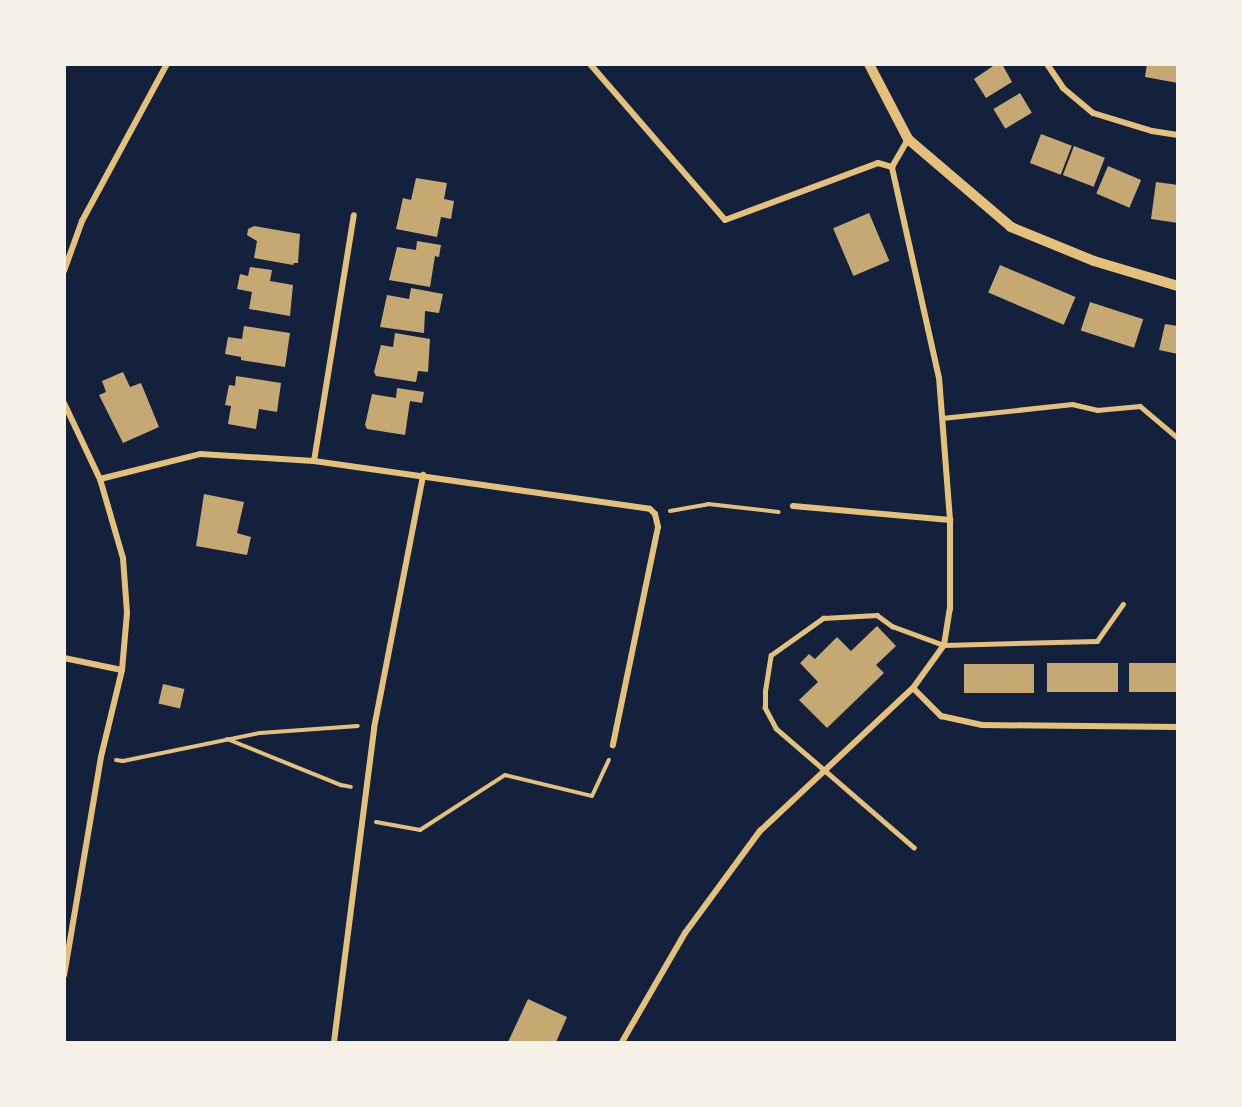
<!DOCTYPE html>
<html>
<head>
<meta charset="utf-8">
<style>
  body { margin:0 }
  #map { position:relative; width:1242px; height:1107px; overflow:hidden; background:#14213d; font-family:"Source Sans 3",sans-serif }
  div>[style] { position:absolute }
  .building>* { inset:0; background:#c6a872; transform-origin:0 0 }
  .path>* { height:4px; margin:-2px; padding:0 2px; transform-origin:2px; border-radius:2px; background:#e5c07b }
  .service>* { height:4.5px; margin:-2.25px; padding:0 2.25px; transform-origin:2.25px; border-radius:2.25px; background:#e5c07b }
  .minor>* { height:6px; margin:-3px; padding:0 3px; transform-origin:3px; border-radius:3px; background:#e5c07b }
  .tertiary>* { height:10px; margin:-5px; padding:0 5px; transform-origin:5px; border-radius:5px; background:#e5c07b }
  span { translate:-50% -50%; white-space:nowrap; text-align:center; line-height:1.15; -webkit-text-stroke:6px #f6f1e7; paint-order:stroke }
  .frame { position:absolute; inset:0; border:66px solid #f6f1e7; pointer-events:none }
</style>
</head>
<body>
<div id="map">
  <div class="building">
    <i style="clip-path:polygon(996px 64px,1002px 64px,1012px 82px,986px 98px,974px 79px)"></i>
    <i style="clip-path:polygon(1147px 64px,1178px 64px,1178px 83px,1145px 77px)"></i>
    <i style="left:1020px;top:93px;width:23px;height:31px;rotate:59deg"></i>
    <i style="left:1041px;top:134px;width:33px;height:31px;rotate:21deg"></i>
    <i style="left:1074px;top:146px;width:33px;height:31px;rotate:21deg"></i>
    <i style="left:1108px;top:166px;width:36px;height:30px;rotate:23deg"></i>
    <i style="clip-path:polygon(416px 178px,447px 183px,444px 199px,454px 201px,451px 219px,441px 217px,437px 237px,396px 229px,403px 198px,411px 200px)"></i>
    <i style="clip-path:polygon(1156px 182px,1178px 185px,1178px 223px,1151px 219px)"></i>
    <i style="left:869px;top:213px;width:52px;height:39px;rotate:67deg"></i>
    <i style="clip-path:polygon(254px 226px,300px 234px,298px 263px,294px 263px,293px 265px,254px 258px,257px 241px,247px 235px,248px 229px)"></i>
    <i style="clip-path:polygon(417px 241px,441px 245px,439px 257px,435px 256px,430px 287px,389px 280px,397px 247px,416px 250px)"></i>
    <i style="left:1000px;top:265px;width:82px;height:30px;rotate:23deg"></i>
    <i style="clip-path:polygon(250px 267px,272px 270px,270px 281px,293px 285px,290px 316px,249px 309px,252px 292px,237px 289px,240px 274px,248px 276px)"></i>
    <i style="clip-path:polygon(411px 288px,443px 294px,439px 313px,425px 311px,424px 333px,380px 327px,387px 295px,409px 299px)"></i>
    <i style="left:1090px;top:302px;width:56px;height:30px;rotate:18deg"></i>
    <i style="clip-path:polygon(1165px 324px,1178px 326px,1178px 354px,1159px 350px)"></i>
    <i style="clip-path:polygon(244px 326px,290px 333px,285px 367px,241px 360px,241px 357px,225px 354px,228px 337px,242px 339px)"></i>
    <i style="clip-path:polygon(395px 333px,430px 339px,428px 372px,418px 371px,416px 382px,376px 376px,374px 372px,381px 345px,393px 347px)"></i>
    <i style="clip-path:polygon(123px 372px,130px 387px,141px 383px,159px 427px,123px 443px,99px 395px,106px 392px,102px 381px)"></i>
    <i style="clip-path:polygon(236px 376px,281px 383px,277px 412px,259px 409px,256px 429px,228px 424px,231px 406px,225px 405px,229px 385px,235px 386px)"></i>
    <i style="clip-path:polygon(397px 388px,424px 392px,422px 403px,410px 401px,405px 435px,367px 429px,365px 425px,372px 394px,396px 398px)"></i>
    <i style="clip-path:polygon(204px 494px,244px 502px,237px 533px,251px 537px,247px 555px,196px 546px)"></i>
    <i style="clip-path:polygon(877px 626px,896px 646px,876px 665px,884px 673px,827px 728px,799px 700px,818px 682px,800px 663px,809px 654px,815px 659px,837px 637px,851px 651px)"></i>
    <i style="left:1118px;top:663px;width:29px;height:71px;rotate:90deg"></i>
    <i style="left:1129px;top:663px;width:49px;height:29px"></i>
    <i style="left:1034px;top:664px;width:29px;height:70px;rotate:90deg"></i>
    <i style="left:163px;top:684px;width:22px;height:20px;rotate:13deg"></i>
    <i style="clip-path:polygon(528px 999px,567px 1017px,556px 1042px,508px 1042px)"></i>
  </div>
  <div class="path">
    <i style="left:670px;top:511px;width:39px;rotate:-10deg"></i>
    <i style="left:708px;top:504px;width:71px;rotate:6.4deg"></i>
    <i style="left:227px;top:739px;width:123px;rotate:22deg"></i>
    <i style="left:341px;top:785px;width:10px;rotate:11deg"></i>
    <i style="left:116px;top:760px;width:7px;rotate:8deg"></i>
    <i style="left:123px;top:761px;width:140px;rotate:-11.6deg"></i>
    <i style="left:260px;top:733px;width:98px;rotate:-4.1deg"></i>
    <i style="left:376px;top:822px;width:45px;rotate:10.3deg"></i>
    <i style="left:420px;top:830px;width:101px;rotate:-32.9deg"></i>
    <i style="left:505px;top:775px;width:89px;rotate:13.6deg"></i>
    <i style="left:592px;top:796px;width:40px;rotate:-65deg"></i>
  </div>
  <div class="service">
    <i style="left:942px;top:418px;width:131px;rotate:-6.1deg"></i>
    <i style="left:1072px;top:404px;width:26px;rotate:13deg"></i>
    <i style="left:1097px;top:410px;width:43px;rotate:-5.3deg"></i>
    <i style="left:1140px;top:406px;width:50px;rotate:40.1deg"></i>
    <i style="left:914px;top:848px;width:182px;rotate:-139.2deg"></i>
    <i style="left:776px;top:729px;width:24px;rotate:-118deg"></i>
    <i style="left:765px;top:708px;width:17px;rotate:-90deg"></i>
    <i style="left:765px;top:691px;width:36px;rotate:-81deg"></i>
    <i style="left:771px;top:655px;width:64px;rotate:-35.4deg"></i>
    <i style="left:823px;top:618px;width:54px;rotate:-3.2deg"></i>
    <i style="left:877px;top:615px;width:19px;rotate:36deg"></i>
    <i style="left:892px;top:626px;width:55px;rotate:20.1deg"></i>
    <i style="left:944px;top:645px;width:153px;rotate:-1.5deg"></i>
    <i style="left:1097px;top:641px;width:45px;rotate:-54.9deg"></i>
  </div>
  <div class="minor">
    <i style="left:590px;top:64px;width:206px;rotate:49.1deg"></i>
    <i style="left:725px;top:220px;width:163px;rotate:-20.4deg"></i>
    <i style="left:878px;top:163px;width:15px;rotate:16deg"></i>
    <i style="left:1047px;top:64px;width:29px;rotate:56deg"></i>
    <i style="left:1063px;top:88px;width:39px;rotate:40deg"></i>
    <i style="left:1093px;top:113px;width:62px;rotate:17deg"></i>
    <i style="left:1152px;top:131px;width:26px;rotate:9deg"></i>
    <i style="left:64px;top:271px;width:53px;rotate:-70.2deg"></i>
    <i style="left:82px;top:221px;width:179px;rotate:-61.6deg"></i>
    <i style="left:64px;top:403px;width:84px;rotate:64.7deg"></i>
    <i style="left:100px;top:479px;width:82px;rotate:73.8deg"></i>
    <i style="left:123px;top:558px;width:55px;rotate:85.8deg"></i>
    <i style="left:127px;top:613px;width:57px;rotate:95deg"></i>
    <i style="left:122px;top:670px;width:89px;rotate:103.6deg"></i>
    <i style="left:101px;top:757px;width:221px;rotate:99.6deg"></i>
    <i style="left:314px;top:461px;width:249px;rotate:-80.8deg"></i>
    <i style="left:100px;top:479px;width:103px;rotate:-14deg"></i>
    <i style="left:200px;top:454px;width:114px;rotate:3.5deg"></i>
    <i style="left:314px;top:461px;width:339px;rotate:8.1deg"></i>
    <i style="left:650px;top:509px;width:7px;rotate:45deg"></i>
    <i style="left:655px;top:514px;width:13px;rotate:77deg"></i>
    <i style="left:658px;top:527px;width:223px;rotate:101.7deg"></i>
    <i style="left:793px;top:506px;width:158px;rotate:5.1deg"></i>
    <i style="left:64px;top:658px;width:59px;rotate:11.7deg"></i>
    <i style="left:913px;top:688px;width:40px;rotate:45deg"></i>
    <i style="left:941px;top:716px;width:42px;rotate:12.4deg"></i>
    <i style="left:982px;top:725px;width:196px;rotate:0.6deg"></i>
    <i style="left:334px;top:1042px;width:317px;rotate:-82.7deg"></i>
    <i style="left:374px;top:728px;width:258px;rotate:-79deg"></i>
    <i style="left:622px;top:1042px;width:126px;rotate:-60deg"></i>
    <i style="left:685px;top:933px;width:127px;rotate:-53.7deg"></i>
    <i style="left:760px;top:831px;width:209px;rotate:-43.1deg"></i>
    <i style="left:913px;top:688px;width:53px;rotate:-54.2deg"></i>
    <i style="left:944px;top:645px;width:36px;rotate:-81deg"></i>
    <i style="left:950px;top:609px;width:89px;rotate:-90deg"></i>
    <i style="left:950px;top:520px;width:142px;rotate:-94.4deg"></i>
    <i style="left:939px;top:378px;width:216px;rotate:-102.6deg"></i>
    <i style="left:892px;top:167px;width:32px;rotate:-60deg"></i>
  </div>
  <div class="tertiary">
    <i style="left:869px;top:64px;width:85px;rotate:62.5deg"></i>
    <i style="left:908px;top:139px;width:135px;rotate:40.5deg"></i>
    <i style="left:1011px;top:227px;width:90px;rotate:22.3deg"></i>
    <i style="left:1094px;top:261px;width:88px;rotate:16.6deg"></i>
  </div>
  <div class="frame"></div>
</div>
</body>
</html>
